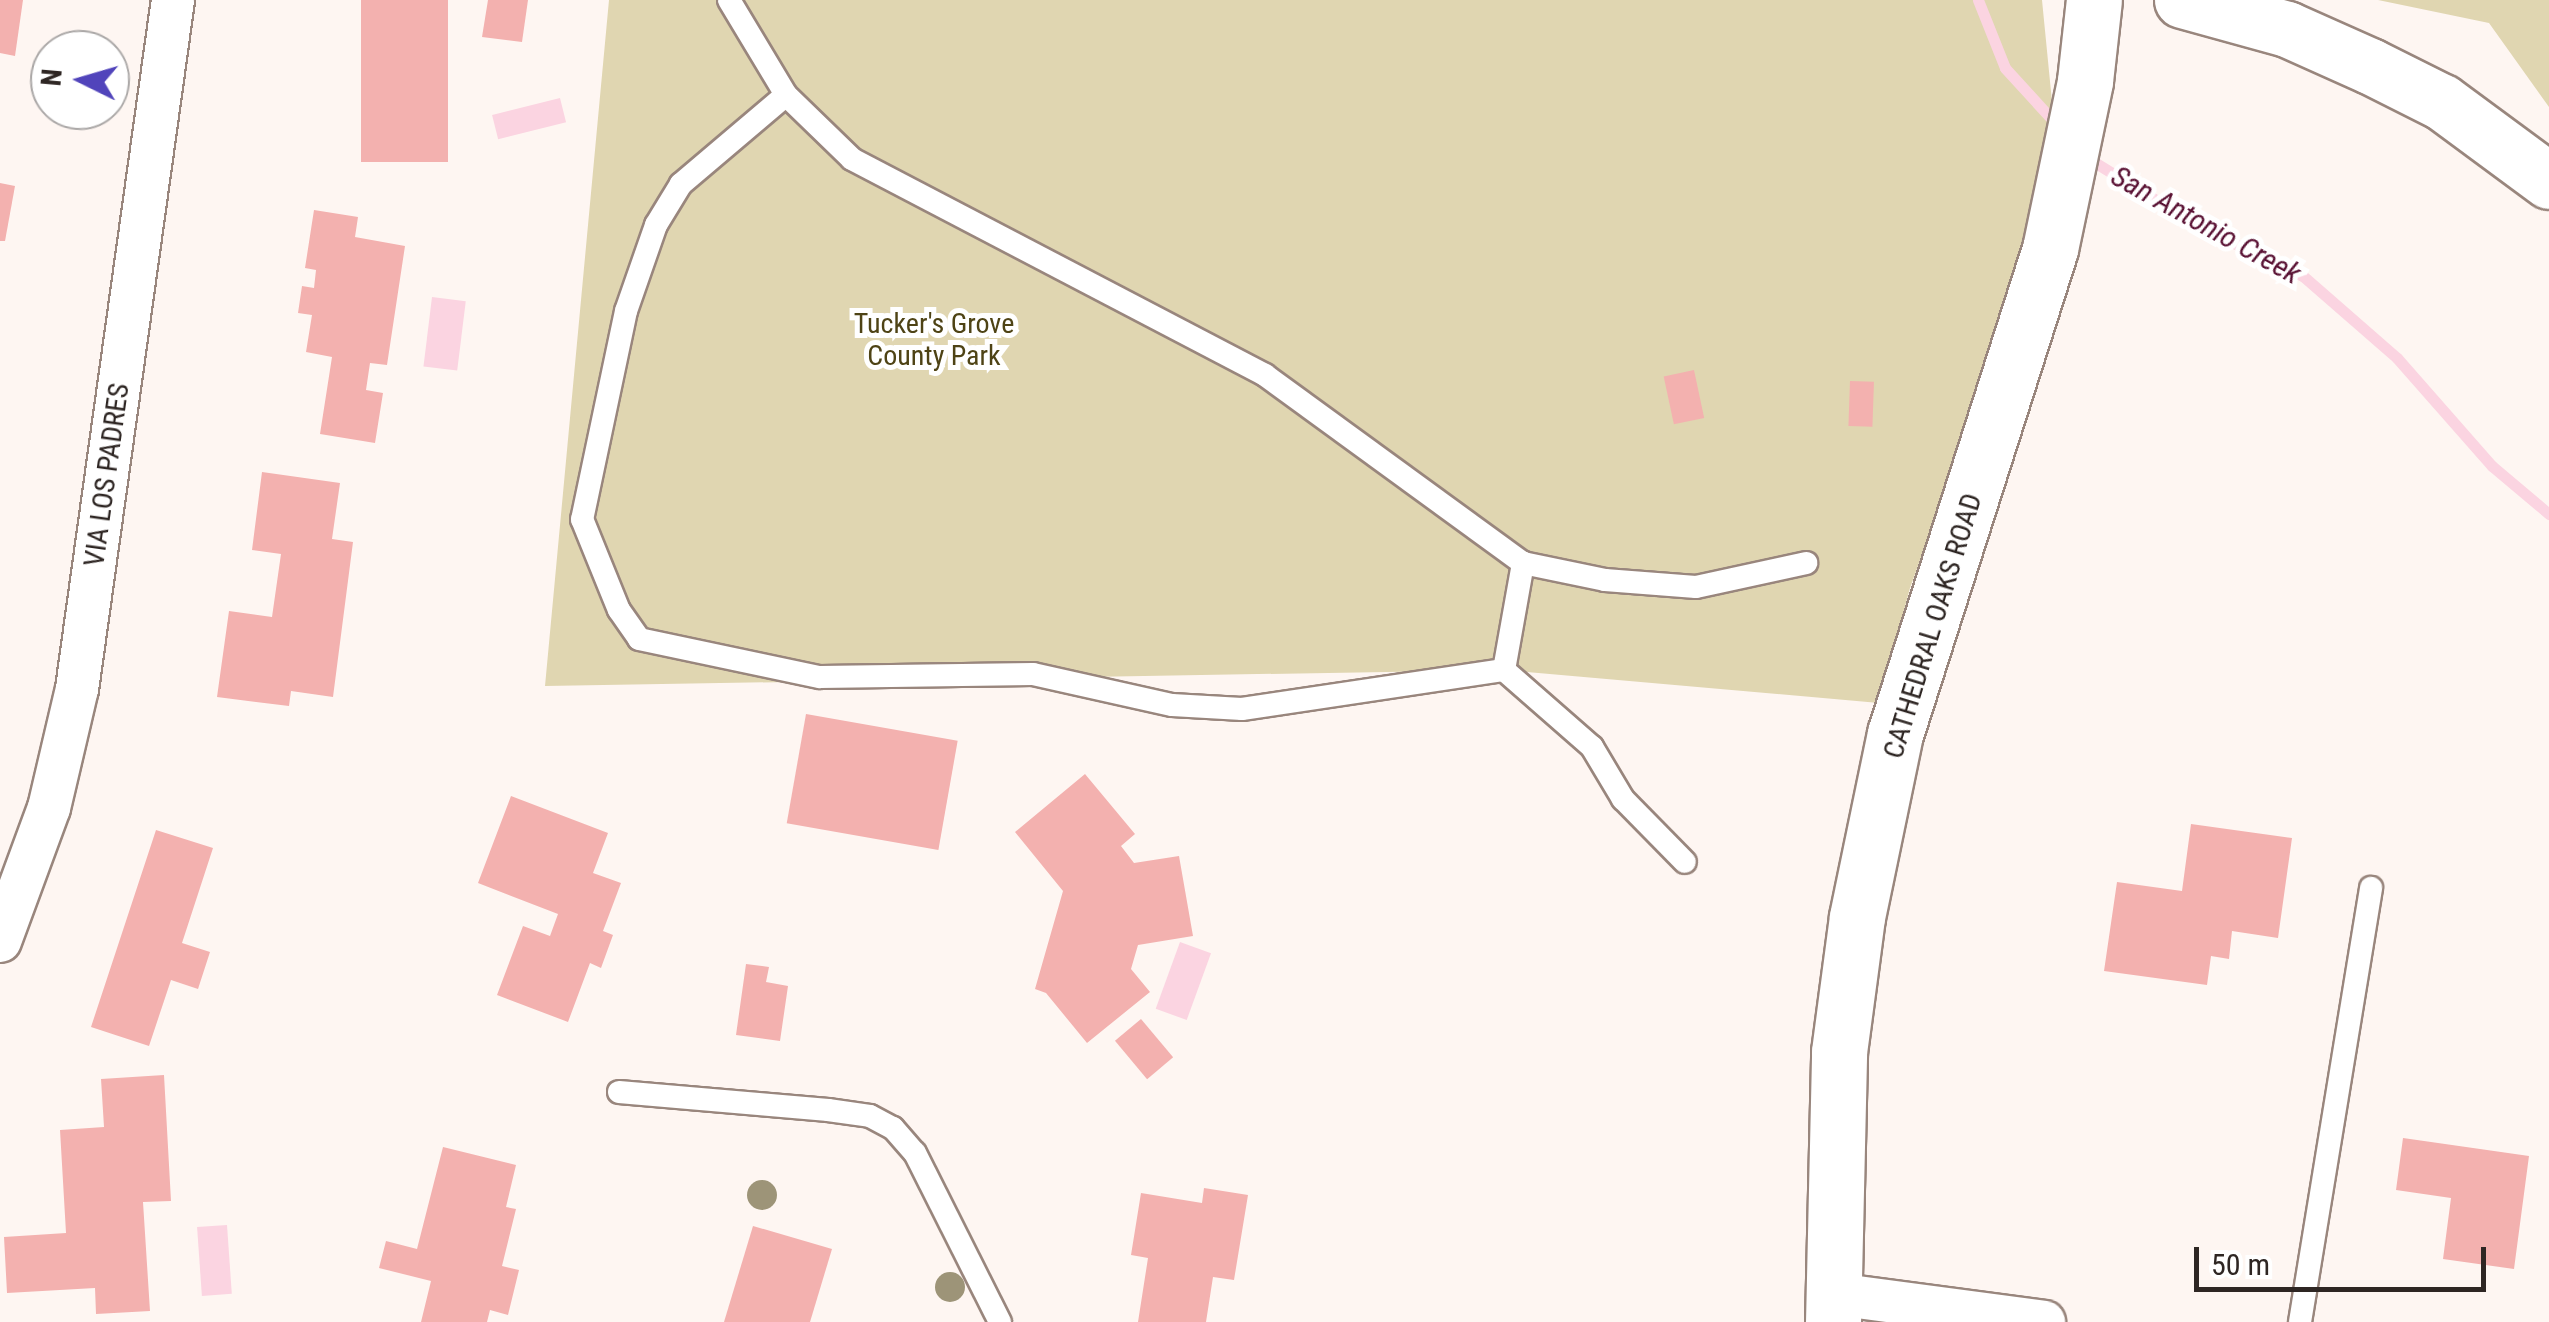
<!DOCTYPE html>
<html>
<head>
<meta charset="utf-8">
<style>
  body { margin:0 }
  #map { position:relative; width:2549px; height:1322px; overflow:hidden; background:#fef6f2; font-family:"Roboto Condensed",sans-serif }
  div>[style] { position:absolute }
  .green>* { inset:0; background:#e0d6b1 }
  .water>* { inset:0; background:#fbd4e1; transform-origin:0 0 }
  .stream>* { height:11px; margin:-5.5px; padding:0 5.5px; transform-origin:5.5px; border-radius:5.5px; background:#fbd4e1 }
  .building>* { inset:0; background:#f3b1af; transform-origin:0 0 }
  .roads { filter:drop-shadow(2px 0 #99867d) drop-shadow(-2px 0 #99867d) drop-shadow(0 2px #99867d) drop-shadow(0 -2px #99867d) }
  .service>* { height:22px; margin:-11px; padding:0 11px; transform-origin:11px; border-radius:11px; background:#fff }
  .minor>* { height:42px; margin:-21px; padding:0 21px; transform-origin:21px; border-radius:21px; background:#fff }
  .secondary>* { height:55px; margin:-27.5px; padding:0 27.5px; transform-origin:27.5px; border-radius:27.5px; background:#fff }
  .trees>* { width:30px; height:30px; margin:-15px; border-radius:50%; background:#9d9478 }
  span { translate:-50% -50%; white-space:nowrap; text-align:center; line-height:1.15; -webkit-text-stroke:10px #fff; paint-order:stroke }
  .park-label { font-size:28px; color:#4e4315 }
  .street-label { font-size:28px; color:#2e2623 }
  .water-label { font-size:30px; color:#591133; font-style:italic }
  .north { position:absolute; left:30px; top:30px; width:100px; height:100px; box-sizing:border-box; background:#fff; border:2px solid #aba8a7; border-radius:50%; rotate:275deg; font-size:28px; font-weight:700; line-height:40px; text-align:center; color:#2e2623 }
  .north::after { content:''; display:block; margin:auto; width:35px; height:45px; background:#5144bb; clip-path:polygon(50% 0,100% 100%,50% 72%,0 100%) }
  .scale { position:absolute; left:2194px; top:1247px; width:292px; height:45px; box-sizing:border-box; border:5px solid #2e2623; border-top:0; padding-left:12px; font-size:30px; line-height:35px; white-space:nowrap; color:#2e2623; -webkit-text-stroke:8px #fff; paint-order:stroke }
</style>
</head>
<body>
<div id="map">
  <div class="green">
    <i style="clip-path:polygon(609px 0,2042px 0,2054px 122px,2047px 170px,1992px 359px,1910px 588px,1879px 703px,1504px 670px,545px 686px)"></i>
    <i style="clip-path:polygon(2378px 0,2549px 0,2549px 107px,2489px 23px)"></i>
  </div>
  <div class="water">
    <i style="left:560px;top:98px;width:25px;height:70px;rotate:76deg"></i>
    <i style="left:432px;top:297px;width:34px;height:70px;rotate:7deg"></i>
    <i style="left:1180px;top:942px;width:33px;height:71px;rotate:20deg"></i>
    <i style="left:227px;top:1225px;width:69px;height:30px;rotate:86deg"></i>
  </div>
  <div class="stream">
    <i style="left:1978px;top:0;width:73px;rotate:68.3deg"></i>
    <i style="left:2005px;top:68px;width:77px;rotate:47.6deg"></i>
    <i style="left:2086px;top:157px;width:132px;rotate:31.6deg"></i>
    <i style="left:2198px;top:226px;width:116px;rotate:25.5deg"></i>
    <i style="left:2303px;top:276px;width:125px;rotate:41.1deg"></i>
    <i style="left:2397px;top:358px;width:144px;rotate:48.7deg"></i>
    <i style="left:2492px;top:466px;width:75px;rotate:40.1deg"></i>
  </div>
  <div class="building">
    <i style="clip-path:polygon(0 0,23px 0,15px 56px,0 53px)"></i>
    <i style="left:361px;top:0;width:87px;height:162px"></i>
    <i style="clip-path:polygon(488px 0,528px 0,522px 42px,482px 37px)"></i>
    <i style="clip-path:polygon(0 183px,15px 186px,5px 241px,0 241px)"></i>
    <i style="clip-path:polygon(314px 210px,358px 217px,355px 237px,405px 246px,387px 365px,370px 363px,366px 390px,383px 393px,375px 443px,320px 434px,332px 357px,306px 352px,312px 315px,298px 313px,302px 286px,314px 288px,316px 270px,305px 268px)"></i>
    <i style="left:1694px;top:370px;width:49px;height:31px;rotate:78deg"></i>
    <i style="left:1850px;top:381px;width:24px;height:45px;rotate:2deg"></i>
    <i style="clip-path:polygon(262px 472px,340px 483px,332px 539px,353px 542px,333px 697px,291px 691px,289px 706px,217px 697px,229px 611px,272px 617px,281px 554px,252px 550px)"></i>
    <i style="left:806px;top:714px;width:154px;height:111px;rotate:10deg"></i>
    <i style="clip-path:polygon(1085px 774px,1135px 834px,1121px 846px,1134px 863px,1179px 856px,1193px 936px,1138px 945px,1131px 969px,1150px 992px,1087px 1043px,1046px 993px,1035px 989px,1063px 891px,1015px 832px)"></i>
    <i style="clip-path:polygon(511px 796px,608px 833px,593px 873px,621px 883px,603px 931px,613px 935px,601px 968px,590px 963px,568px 1022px,497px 995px,523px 926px,550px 936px,558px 914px,478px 883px)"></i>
    <i style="clip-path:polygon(2191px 824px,2292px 838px,2278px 938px,2232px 931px,2229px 959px,2211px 956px,2207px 985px,2104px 971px,2117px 882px,2182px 891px)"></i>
    <i style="clip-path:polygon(156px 830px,213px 848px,182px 943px,210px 952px,198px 989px,171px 980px,149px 1046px,91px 1027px)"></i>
    <i style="clip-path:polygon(746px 964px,769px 967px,766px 982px,788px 986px,780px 1041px,736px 1035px)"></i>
    <i style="left:1141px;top:1019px;width:50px;height:34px;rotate:50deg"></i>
    <i style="clip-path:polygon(164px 1075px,171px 1201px,143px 1202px,150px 1311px,96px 1314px,95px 1288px,7px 1293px,4px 1237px,66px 1233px,60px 1130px,104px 1127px,101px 1079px)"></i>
    <i style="clip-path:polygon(2403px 1138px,2529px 1156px,2514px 1269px,2443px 1259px,2451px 1198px,2396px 1190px)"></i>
    <i style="clip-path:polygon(443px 1147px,516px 1165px,506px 1207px,516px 1209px,502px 1266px,519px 1270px,508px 1315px,490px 1310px,487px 1322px,421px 1322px,431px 1281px,379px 1268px,386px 1241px,417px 1249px)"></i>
    <i style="clip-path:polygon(1204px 1188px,1248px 1195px,1234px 1280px,1213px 1277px,1206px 1322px,1138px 1322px,1148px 1258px,1131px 1255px,1141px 1193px,1202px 1203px)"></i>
    <i style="clip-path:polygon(753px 1226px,832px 1249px,810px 1322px,724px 1322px)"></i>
  </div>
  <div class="roads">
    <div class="service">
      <i style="left:729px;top:0;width:111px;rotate:59deg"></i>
      <i style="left:786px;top:95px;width:92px;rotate:44.1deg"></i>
      <i style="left:852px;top:159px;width:466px;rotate:27.6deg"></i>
      <i style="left:1265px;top:375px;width:319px;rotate:36.1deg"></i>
      <i style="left:1523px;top:563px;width:84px;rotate:11.7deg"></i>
      <i style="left:1605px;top:580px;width:91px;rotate:4.4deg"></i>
      <i style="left:1696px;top:587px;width:113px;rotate:-12.3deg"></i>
      <i style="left:786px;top:95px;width:138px;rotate:139.7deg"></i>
      <i style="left:681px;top:184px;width:48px;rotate:121.4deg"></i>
      <i style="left:656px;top:225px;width:91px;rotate:109.2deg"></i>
      <i style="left:626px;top:311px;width:213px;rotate:101.9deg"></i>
      <i style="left:582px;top:519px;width:98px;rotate:67.9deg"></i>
      <i style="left:619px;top:610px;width:35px;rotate:55deg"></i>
      <i style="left:639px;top:639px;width:185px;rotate:11.9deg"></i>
      <i style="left:820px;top:677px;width:213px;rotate:-0.8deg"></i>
      <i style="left:1033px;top:674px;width:142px;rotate:12.6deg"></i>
      <i style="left:1172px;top:705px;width:70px;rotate:3.3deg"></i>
      <i style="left:1242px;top:709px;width:265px;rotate:-8.5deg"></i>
      <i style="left:1504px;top:670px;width:109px;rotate:-79.9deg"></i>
      <i style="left:1504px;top:670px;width:117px;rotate:41.2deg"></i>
      <i style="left:1592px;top:747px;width:61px;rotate:59.2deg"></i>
      <i style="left:1623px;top:799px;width:88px;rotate:45.5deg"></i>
      <i style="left:619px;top:1092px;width:210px;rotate:4.9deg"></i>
      <i style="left:828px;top:1110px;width:42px;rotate:8.1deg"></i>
      <i style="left:870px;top:1116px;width:26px;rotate:28deg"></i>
      <i style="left:893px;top:1128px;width:33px;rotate:49deg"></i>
      <i style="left:915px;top:1153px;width:189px;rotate:63.3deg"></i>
      <i style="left:2300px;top:1322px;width:440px;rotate:-80.7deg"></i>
    </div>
    <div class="minor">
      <i style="left:0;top:941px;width:142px;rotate:-69.8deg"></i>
      <i style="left:49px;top:808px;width:122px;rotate:-76.8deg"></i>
      <i style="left:77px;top:689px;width:696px;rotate:-82.07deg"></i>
      <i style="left:1835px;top:1294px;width:211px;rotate:7.6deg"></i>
    </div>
    <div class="secondary">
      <i style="left:2182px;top:0;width:109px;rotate:15.4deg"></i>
      <i style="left:2287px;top:29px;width:91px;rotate:24deg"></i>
      <i style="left:2370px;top:66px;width:80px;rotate:26.6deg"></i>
      <i style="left:2442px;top:102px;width:133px;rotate:36.4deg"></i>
      <i style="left:1833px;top:1322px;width:270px;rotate:-88.7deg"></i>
      <i style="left:1839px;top:1052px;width:136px;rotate:-82.4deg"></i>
      <i style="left:1857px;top:917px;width:187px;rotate:-78.3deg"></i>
      <i style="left:1895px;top:734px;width:509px;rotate:-72.28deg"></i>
      <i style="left:2050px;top:249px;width:172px;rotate:-78.2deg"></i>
      <i style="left:2085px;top:81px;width:81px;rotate:-83.7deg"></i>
    </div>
  </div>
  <div class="trees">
    <i style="left:762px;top:1195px"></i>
    <i style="left:950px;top:1287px"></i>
  </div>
  <div class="park-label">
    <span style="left:934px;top:340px">Tucker's Grove<br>County Park</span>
  </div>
  <div class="street-label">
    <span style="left:107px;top:475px;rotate:-82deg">VIA LOS PADRES</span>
    <span style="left:1933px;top:626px;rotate:-73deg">CATHEDRAL OAKS ROAD</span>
  </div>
  <div class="water-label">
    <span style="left:2206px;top:225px;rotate:29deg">San Antonio Creek</span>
  </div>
  <div class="north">N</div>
  <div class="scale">50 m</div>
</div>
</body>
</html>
